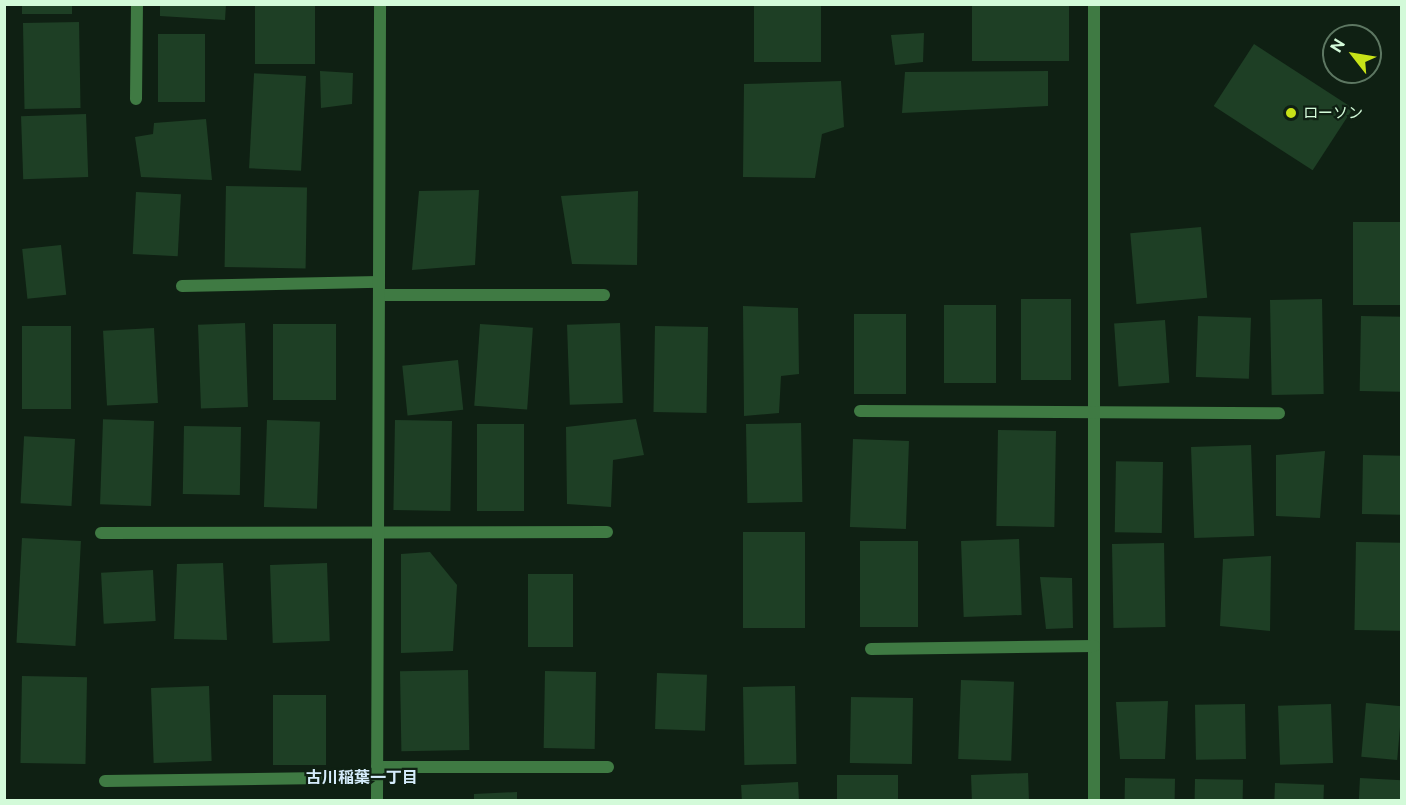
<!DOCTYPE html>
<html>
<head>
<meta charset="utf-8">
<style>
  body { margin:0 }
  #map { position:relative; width:1406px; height:805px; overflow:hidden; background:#0f2013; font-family:"Public Sans","Noto Sans JP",sans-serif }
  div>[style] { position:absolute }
  .building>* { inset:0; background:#1e3f25; transform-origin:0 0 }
  .minor>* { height:12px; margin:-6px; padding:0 6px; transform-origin:6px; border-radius:6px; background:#3f7a43 }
  .dots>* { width:16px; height:16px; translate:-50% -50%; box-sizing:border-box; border:3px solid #0f2013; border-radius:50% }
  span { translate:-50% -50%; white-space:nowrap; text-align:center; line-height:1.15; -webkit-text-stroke:4.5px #0f2013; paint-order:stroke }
  .poi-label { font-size:15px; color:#d3fad9 }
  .left { translate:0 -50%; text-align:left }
  .neighbourhood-label { font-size:16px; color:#d5ecfb; font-weight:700 }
  .frame { position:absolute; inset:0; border:6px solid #d3fad9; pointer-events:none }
  .north { position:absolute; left:1322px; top:24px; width:60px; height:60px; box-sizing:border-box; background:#0f2013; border:2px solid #5d7762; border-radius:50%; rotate:301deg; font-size:16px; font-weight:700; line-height:24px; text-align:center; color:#d3fad9 }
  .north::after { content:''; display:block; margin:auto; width:21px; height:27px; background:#c8e218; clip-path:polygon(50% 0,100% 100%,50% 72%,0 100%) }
</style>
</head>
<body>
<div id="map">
  <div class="building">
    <i style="left:22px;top:4px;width:50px;height:10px"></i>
    <i style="clip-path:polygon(160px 4px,226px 4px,225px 20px,160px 16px)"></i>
    <i style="left:255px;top:4px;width:60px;height:60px"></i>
    <i style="left:754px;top:4px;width:67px;height:58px"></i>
    <i style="left:972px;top:4px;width:97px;height:57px"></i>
    <i style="left:79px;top:22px;width:86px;height:56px;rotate:89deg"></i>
    <i style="clip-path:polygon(924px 33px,923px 62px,895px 65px,891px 35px)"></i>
    <i style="left:205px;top:34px;width:68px;height:47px;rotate:90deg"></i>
    <i style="left:1254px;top:44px;width:118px;height:74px;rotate:33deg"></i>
    <i style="clip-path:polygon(320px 71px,353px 73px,352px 104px,321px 108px)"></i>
    <i style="clip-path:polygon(1048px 71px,1048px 106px,902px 113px,905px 72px)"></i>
    <i style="left:306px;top:76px;width:95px;height:52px;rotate:93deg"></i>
    <i style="clip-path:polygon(841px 81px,844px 127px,822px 134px,815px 178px,743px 177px,744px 84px)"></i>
    <i style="left:86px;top:114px;width:63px;height:65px;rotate:88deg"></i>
    <i style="clip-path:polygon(206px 119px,212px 180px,141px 177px,135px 137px,153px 134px,154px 123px)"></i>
    <i style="left:226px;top:186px;width:81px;height:81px;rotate:1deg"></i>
    <i style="clip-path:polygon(479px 190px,475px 265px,412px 270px,419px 191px)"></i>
    <i style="clip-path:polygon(638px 191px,637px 265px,572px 264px,561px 196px)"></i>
    <i style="left:136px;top:192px;width:45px;height:62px;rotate:3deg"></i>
    <i style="left:1402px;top:222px;width:83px;height:49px;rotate:90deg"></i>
    <i style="left:1201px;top:227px;width:71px;height:71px;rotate:85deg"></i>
    <i style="left:61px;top:245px;width:50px;height:39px;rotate:84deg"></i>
    <i style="left:1071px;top:299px;width:81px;height:50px;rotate:90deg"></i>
    <i style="left:1322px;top:299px;width:95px;height:52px;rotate:89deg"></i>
    <i style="left:944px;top:305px;width:52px;height:78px"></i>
    <i style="clip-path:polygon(743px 306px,798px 308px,799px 374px,781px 376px,779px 413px,744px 416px)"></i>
    <i style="left:854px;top:314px;width:52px;height:80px"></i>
    <i style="left:1198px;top:316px;width:53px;height:61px;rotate:2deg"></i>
    <i style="left:1361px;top:316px;width:41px;height:75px;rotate:1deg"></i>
    <i style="left:1165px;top:320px;width:63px;height:51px;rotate:86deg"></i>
    <i style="left:245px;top:323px;width:84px;height:47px;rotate:88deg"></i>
    <i style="left:620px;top:323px;width:80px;height:53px;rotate:88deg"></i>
    <i style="left:273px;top:324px;width:63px;height:76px"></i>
    <i style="left:480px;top:324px;width:53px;height:82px;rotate:4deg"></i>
    <i style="left:22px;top:326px;width:49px;height:83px"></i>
    <i style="left:655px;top:326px;width:53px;height:86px;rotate:1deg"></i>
    <i style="left:154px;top:328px;width:75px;height:51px;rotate:87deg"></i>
    <i style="left:458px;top:360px;width:50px;height:56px;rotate:84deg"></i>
    <i style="clip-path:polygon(636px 419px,644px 455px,613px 460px,611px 507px,567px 504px,566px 427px)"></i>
    <i style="left:267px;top:420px;width:53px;height:87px;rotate:2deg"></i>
    <i style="left:395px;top:420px;width:57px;height:90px;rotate:1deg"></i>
    <i style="left:154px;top:421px;width:85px;height:51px;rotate:92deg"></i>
    <i style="left:801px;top:423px;width:79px;height:55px;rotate:89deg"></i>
    <i style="left:477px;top:424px;width:47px;height:87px"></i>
    <i style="left:184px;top:426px;width:57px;height:68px;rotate:1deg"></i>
    <i style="left:1056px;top:431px;width:96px;height:58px;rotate:91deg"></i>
    <i style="left:75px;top:439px;width:67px;height:51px;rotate:93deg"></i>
    <i style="left:853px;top:439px;width:56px;height:88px;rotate:2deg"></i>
    <i style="left:1251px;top:445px;width:91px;height:60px;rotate:88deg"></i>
    <i style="clip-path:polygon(1325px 451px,1320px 518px,1276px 516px,1276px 455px)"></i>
    <i style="left:1363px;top:455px;width:39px;height:59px;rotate:1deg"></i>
    <i style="left:1163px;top:462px;width:71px;height:47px;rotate:91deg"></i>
    <i style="left:805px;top:532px;width:96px;height:62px;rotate:90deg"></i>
    <i style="left:22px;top:538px;width:59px;height:105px;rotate:3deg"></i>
    <i style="left:1019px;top:539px;width:76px;height:58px;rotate:88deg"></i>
    <i style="left:918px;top:541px;width:86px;height:58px;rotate:90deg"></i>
    <i style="left:1356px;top:542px;width:46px;height:88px;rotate:1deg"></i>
    <i style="left:1164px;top:543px;width:84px;height:52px;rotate:89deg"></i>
    <i style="clip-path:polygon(430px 552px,457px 585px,453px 651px,401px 653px,401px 554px)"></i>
    <i style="clip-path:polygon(1271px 556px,1270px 631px,1220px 626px,1223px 559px)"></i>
    <i style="clip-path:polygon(223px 563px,227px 640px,174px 639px,177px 564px)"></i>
    <i style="left:327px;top:563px;width:78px;height:57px;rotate:88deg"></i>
    <i style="left:153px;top:570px;width:51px;height:52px;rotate:87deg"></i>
    <i style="left:528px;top:574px;width:45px;height:73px"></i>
    <i style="clip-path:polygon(1040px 577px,1072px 578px,1073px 628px,1046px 629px)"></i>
    <i style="left:468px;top:670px;width:80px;height:68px;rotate:89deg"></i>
    <i style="left:596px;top:672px;width:77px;height:51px;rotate:91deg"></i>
    <i style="left:657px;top:673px;width:50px;height:56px;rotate:2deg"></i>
    <i style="left:22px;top:676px;width:65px;height:87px;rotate:1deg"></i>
    <i style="left:961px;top:680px;width:53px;height:79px;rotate:2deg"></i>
    <i style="left:209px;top:686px;width:75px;height:58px;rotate:88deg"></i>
    <i style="left:795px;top:686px;width:78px;height:52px;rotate:89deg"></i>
    <i style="left:273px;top:695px;width:53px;height:70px"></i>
    <i style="left:851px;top:697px;width:62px;height:66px;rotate:1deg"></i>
    <i style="clip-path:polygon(1168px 701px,1165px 759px,1120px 759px,1116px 702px)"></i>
    <i style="left:1366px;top:703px;width:36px;height:54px;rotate:5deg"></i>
    <i style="left:1245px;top:704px;width:55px;height:50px;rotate:89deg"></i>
    <i style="left:1331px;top:704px;width:59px;height:53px;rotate:88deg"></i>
    <i style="left:1028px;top:773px;width:27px;height:57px;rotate:88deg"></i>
    <i style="left:837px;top:775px;width:61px;height:25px"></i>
    <i style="left:1125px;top:778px;width:50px;height:22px;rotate:1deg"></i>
    <i style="left:1360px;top:778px;width:42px;height:22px;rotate:3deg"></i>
    <i style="left:1195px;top:779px;width:48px;height:21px;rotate:1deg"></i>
    <i style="left:798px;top:782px;width:18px;height:57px;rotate:87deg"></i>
    <i style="left:1275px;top:783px;width:49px;height:17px;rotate:2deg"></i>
    <i style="clip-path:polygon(517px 792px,517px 800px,474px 800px,474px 794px)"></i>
  </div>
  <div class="minor">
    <i style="left:1094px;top:4px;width:796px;rotate:90deg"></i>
    <i style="left:136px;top:99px;width:95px;rotate:-89.4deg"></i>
    <i style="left:182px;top:286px;width:197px;rotate:-1.2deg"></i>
    <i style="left:379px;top:295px;width:225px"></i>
    <i style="left:860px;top:411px;width:419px;rotate:0.3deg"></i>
    <i style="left:101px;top:533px;width:506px;rotate:-0.11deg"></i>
    <i style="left:871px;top:649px;width:223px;rotate:-0.8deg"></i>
    <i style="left:377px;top:767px;width:231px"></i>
    <i style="left:105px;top:781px;width:272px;rotate:-0.8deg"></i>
    <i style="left:377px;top:800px;width:796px;rotate:-89.78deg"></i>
  </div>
  <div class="dots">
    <i style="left:1291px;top:113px;background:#c8e218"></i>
  </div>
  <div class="poi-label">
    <span class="left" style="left:1303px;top:113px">ローソン</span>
  </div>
  <div class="neighbourhood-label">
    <span style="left:362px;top:778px">古川稲葉一丁目</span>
  </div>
  <div class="frame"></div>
  <div class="north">N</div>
</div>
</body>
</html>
